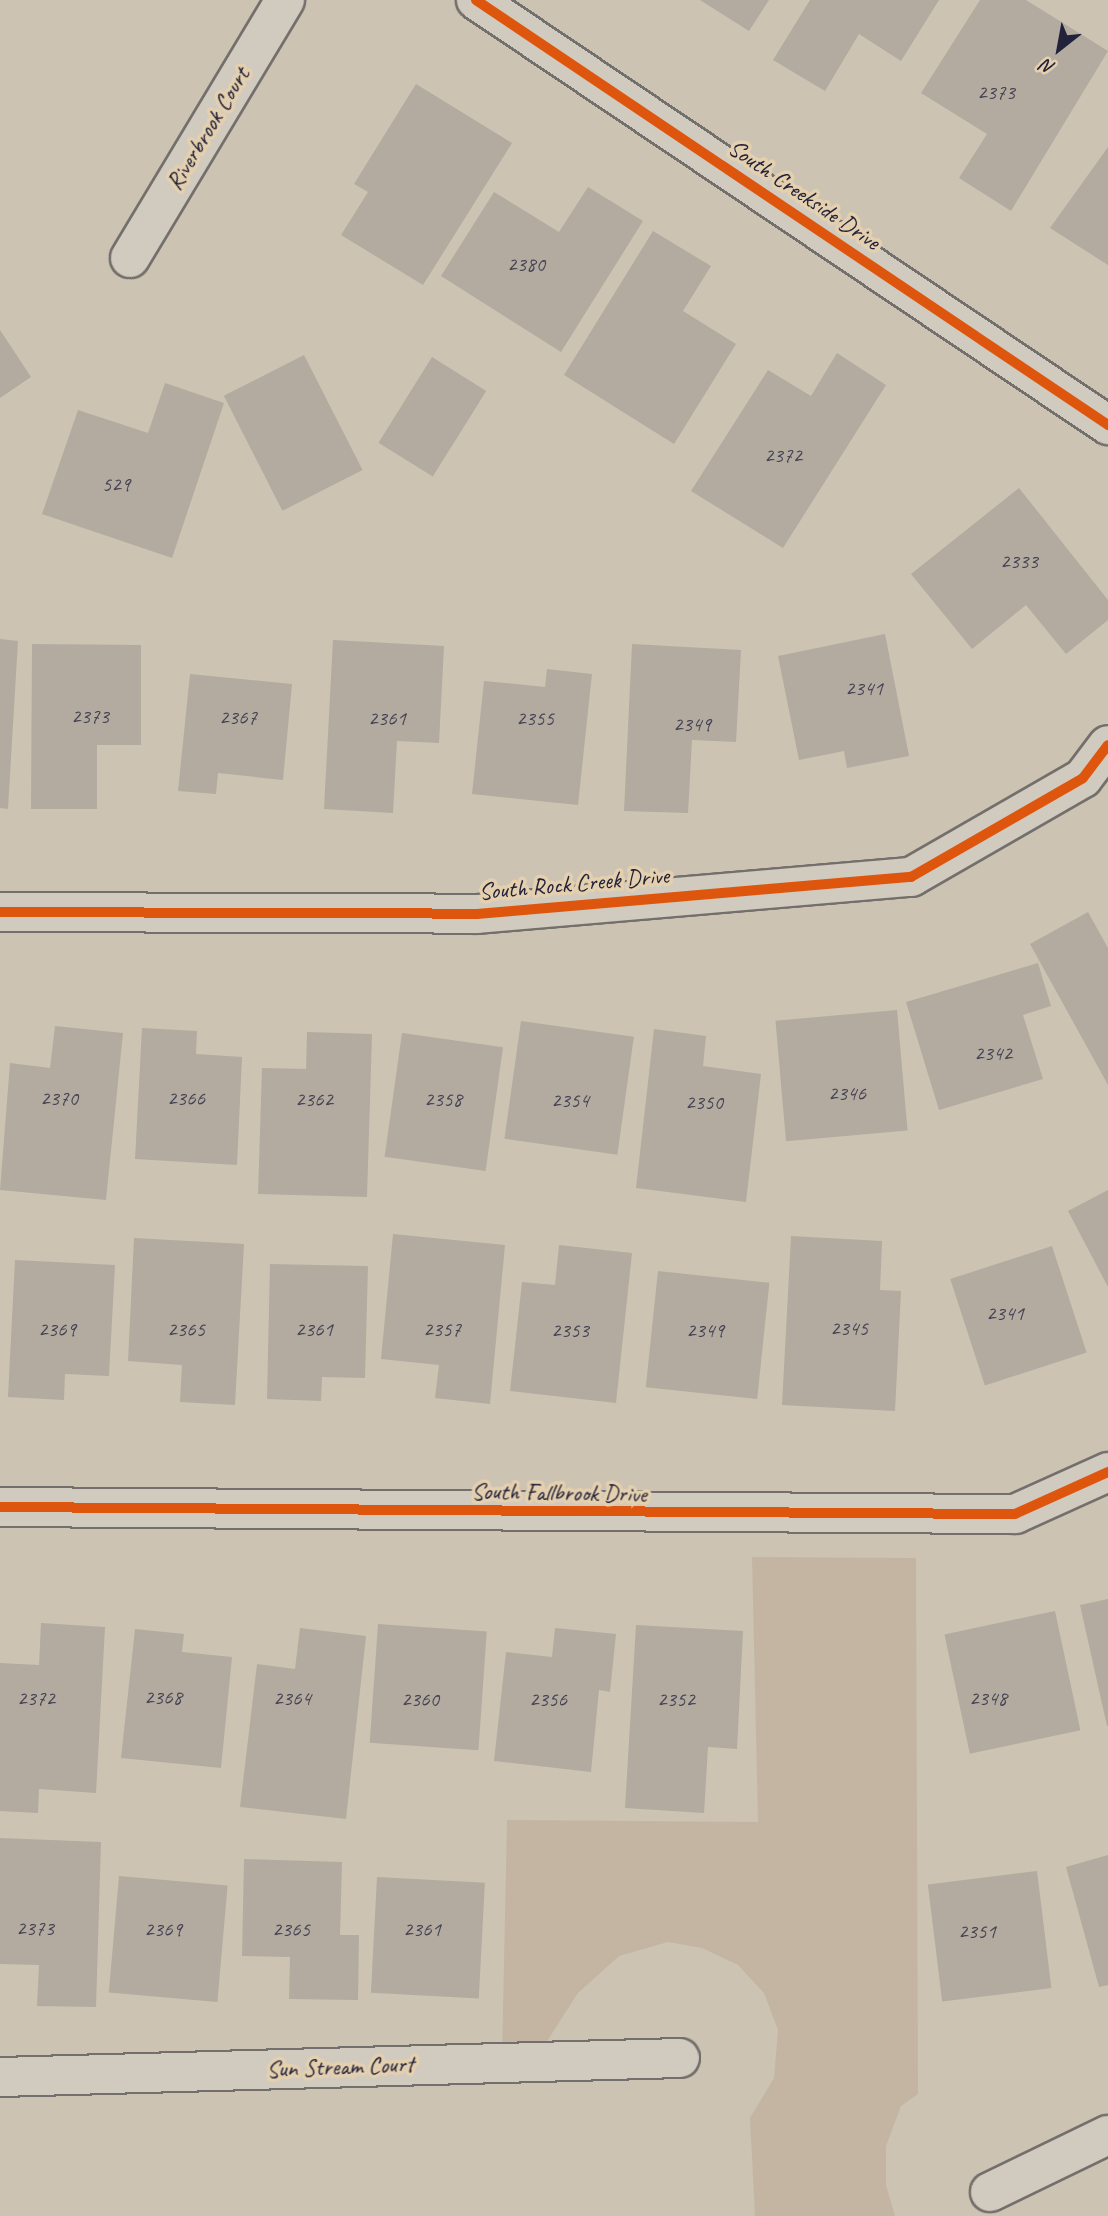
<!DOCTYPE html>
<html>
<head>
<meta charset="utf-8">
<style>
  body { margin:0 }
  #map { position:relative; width:1108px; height:2216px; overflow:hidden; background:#cdc3b2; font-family:Caveat,sans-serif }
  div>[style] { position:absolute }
  .green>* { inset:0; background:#c3b5a2 }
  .building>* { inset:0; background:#b3aba0; transform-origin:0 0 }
  .roads { filter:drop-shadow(2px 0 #736f6c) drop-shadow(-2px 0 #736f6c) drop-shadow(0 2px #736f6c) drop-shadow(0 -2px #736f6c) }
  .street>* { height:38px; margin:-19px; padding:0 19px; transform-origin:19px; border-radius:19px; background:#d1cabe }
  .cycleway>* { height:10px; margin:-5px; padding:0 5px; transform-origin:5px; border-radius:5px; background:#de560e }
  span { translate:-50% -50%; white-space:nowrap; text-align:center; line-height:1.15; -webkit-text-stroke:7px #e4d0ae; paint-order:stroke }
  .number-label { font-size:21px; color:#464454 }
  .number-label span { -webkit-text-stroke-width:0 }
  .street-label { font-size:24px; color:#22223b }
  .north { position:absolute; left:1024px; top:14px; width:70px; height:70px; -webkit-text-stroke:5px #e4d0ae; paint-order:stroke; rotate:211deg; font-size:19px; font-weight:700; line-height:28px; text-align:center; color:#22223b }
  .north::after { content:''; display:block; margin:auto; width:24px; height:32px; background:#22223b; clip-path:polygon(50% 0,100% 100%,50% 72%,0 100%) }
</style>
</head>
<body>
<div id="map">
  <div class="green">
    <i style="clip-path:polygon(752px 1557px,916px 1558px,918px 2094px,901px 2106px,886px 2146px,886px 2185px,895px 2216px,755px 2216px,750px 2118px,774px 2078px,778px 2030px,764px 1993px,738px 1965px,702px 1948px,668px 1942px,619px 1956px,578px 1993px,542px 2049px,502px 2057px,507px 1820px,758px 1822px)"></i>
  </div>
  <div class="building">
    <i style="clip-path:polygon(700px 0,769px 0,749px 31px)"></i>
    <i style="clip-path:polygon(810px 0,939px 0,901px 61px,859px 34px,825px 91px,773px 60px)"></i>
    <i style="clip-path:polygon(980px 0,1026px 0,1108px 51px,1011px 211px,959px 178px,987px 134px,921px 93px)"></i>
    <i style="clip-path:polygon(416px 84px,512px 143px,423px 285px,341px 235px,368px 192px,354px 184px)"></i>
    <i style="clip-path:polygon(1108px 147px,1108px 265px,1050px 228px)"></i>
    <i style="clip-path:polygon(588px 187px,643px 221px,561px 352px,441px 276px,494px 192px,559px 232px)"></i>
    <i style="clip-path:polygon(653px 231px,711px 266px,683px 311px,736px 344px,674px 444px,564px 375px)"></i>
    <i style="clip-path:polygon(0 330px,31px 377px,0 398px)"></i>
    <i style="clip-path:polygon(837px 353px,886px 385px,783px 548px,691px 491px,768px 370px,811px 396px)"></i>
    <i style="left:304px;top:355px;width:129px;height:90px;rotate:63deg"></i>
    <i style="left:432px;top:357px;width:64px;height:101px;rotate:32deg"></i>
    <i style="clip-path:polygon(165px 383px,224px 403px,172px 558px,42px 514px,78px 410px,148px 433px)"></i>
    <i style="clip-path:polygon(1019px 488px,1108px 600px,1108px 620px,1066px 654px,1026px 605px,972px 649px,911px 574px)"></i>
    <i style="clip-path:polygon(885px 634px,909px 756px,847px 768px,844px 751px,799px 760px,778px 656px)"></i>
    <i style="clip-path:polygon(0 639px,18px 641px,8px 809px,0 808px)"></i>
    <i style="clip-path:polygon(333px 640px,444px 646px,439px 743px,397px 741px,393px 813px,324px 809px)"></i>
    <i style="clip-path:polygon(32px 644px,141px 645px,141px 745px,97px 745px,97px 809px,31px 809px)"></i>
    <i style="clip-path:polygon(632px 644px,741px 650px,736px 742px,692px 740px,688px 813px,624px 811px)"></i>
    <i style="clip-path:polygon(547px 669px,592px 674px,578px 805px,472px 794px,484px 681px,545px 687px)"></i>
    <i style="clip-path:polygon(190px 674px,292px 684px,283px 780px,218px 773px,216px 794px,178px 791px)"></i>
    <i style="clip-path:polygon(1088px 912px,1108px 948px,1108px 1085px,1030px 944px)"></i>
    <i style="clip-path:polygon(1038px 963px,1051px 1006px,1023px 1015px,1043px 1079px,939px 1110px,906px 1002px)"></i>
    <i style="left:897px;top:1010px;width:121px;height:122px;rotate:85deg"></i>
    <i style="left:521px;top:1021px;width:114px;height:119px;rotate:8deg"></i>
    <i style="clip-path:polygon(55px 1026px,123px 1033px,106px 1200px,0 1190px,10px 1063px,50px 1068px)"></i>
    <i style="clip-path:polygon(142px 1028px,197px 1031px,196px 1054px,242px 1057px,237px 1165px,135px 1159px)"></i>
    <i style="clip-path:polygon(654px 1029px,706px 1036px,703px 1066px,761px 1074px,746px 1202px,636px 1188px)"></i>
    <i style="clip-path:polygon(307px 1032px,372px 1034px,367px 1197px,258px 1194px,262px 1068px,306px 1069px)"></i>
    <i style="left:402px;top:1033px;width:102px;height:125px;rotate:8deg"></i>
    <i style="clip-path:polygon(1108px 1190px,1108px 1287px,1068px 1211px)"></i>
    <i style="clip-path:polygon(393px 1234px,505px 1245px,490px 1404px,435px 1398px,439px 1365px,381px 1359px)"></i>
    <i style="clip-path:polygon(791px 1236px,882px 1241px,880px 1290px,901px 1291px,895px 1411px,782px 1405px)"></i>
    <i style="clip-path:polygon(134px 1238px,244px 1244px,235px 1405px,180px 1402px,182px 1365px,128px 1361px)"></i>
    <i style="clip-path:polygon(559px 1245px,632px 1253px,616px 1403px,510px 1391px,522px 1282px,555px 1285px)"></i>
    <i style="left:1052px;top:1246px;width:112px;height:107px;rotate:72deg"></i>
    <i style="clip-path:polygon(15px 1260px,115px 1265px,109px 1376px,65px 1374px,64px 1400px,8px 1397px)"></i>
    <i style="clip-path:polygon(270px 1264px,368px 1266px,365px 1378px,322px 1377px,321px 1401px,267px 1399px)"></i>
    <i style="left:658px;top:1271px;width:112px;height:117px;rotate:6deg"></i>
    <i style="clip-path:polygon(1108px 1599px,1108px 1726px,1107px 1726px,1080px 1605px)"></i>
    <i style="left:1055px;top:1611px;width:122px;height:113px;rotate:78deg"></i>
    <i style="clip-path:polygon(41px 1623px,105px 1627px,96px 1793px,39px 1789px,38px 1813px,0 1811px,0 1663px,39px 1665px)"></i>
    <i style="left:378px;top:1624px;width:109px;height:119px;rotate:4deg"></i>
    <i style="clip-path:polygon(636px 1625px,743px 1631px,737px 1749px,708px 1747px,704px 1813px,625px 1808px)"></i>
    <i style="clip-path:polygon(300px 1628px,366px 1636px,346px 1819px,240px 1807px,257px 1664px,295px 1669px)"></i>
    <i style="clip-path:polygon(555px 1628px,616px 1634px,610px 1692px,599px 1690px,591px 1772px,494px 1761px,506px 1652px,552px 1657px)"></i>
    <i style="clip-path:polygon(135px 1629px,184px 1634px,182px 1652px,232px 1657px,221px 1768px,121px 1758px)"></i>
    <i style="clip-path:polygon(0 1838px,101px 1842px,96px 2007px,37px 2006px,39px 1965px,0 1964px)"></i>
    <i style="clip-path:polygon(1108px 1855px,1108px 1985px,1099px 1987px,1066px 1867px)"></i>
    <i style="clip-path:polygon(244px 1859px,342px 1862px,340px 1935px,359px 1935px,358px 2000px,289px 1999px,290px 1957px,242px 1956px)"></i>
    <i style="left:1037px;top:1871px;width:118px;height:110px;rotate:83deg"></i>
    <i style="left:119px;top:1876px;width:109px;height:117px;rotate:5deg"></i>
    <i style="left:377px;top:1877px;width:108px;height:116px;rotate:3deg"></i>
  </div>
  <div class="roads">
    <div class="street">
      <i style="left:476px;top:0;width:762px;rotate:33.92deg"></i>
      <i style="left:130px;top:258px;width:301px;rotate:-59deg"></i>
      <i style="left:0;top:912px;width:477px;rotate:0.2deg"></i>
      <i style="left:477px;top:914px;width:436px;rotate:-4.9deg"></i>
      <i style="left:911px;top:877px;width:198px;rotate:-29.9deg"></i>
      <i style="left:1083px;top:778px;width:41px;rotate:-52.9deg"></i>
      <i style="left:0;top:1507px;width:1015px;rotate:0.4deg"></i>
      <i style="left:1015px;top:1514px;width:102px;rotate:-24.3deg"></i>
      <i style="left:0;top:2077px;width:680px;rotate:-1.6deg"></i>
      <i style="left:990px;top:2192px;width:131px;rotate:-25.8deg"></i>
    </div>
  </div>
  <div class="cycleway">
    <i style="left:476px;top:0;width:762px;rotate:33.92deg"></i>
    <i style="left:0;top:912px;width:477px;rotate:0.2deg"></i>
    <i style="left:477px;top:914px;width:436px;rotate:-4.9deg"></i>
    <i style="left:911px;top:877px;width:198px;rotate:-29.9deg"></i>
    <i style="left:1083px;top:778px;width:41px;rotate:-52.9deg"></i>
    <i style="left:0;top:1507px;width:1015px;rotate:0.4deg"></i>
    <i style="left:1015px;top:1514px;width:102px;rotate:-24.3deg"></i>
  </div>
  <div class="number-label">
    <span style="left:996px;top:92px">2373</span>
    <span style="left:526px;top:264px">2380</span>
    <span style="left:783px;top:455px">2372</span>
    <span style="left:116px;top:484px">529</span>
    <span style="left:1019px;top:561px">2333</span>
    <span style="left:864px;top:688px">2341</span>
    <span style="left:90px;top:716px">2373</span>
    <span style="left:238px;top:717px">2367</span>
    <span style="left:387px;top:718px">2361</span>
    <span style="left:535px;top:718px">2355</span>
    <span style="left:692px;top:724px">2349</span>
    <span style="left:993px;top:1053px">2342</span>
    <span style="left:847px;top:1093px">2346</span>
    <span style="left:59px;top:1098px">2370</span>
    <span style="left:186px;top:1098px">2366</span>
    <span style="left:314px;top:1099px">2362</span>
    <span style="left:443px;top:1099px">2358</span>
    <span style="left:570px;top:1100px">2354</span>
    <span style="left:704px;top:1102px">2350</span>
    <span style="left:1005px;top:1313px">2341</span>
    <span style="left:849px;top:1328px">2345</span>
    <span style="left:57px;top:1329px">2369</span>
    <span style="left:186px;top:1329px">2365</span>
    <span style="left:314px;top:1329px">2361</span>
    <span style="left:442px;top:1329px">2357</span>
    <span style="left:570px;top:1330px">2353</span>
    <span style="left:705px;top:1330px">2349</span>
    <span style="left:163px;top:1697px">2368</span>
    <span style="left:36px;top:1698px">2372</span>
    <span style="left:292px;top:1698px">2364</span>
    <span style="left:988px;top:1698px">2348</span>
    <span style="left:420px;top:1699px">2360</span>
    <span style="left:548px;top:1699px">2356</span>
    <span style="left:676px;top:1699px">2352</span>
    <span style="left:35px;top:1928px">2373</span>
    <span style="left:163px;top:1929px">2369</span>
    <span style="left:291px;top:1929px">2365</span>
    <span style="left:422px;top:1929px">2361</span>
    <span style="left:977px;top:1931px">2351</span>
  </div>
  <div class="street-label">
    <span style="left:208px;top:129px;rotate:-59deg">Riverbrook Court</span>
    <span style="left:804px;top:195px;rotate:34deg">South Creekside Drive</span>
    <span style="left:574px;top:884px;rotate:-5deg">South Rock Creek Drive</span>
    <span style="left:559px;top:1493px;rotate:1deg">South Fallbrook Drive</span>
    <span style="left:340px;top:2067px;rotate:-2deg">Sun Stream Court</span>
  </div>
  <div class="north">N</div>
</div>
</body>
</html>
